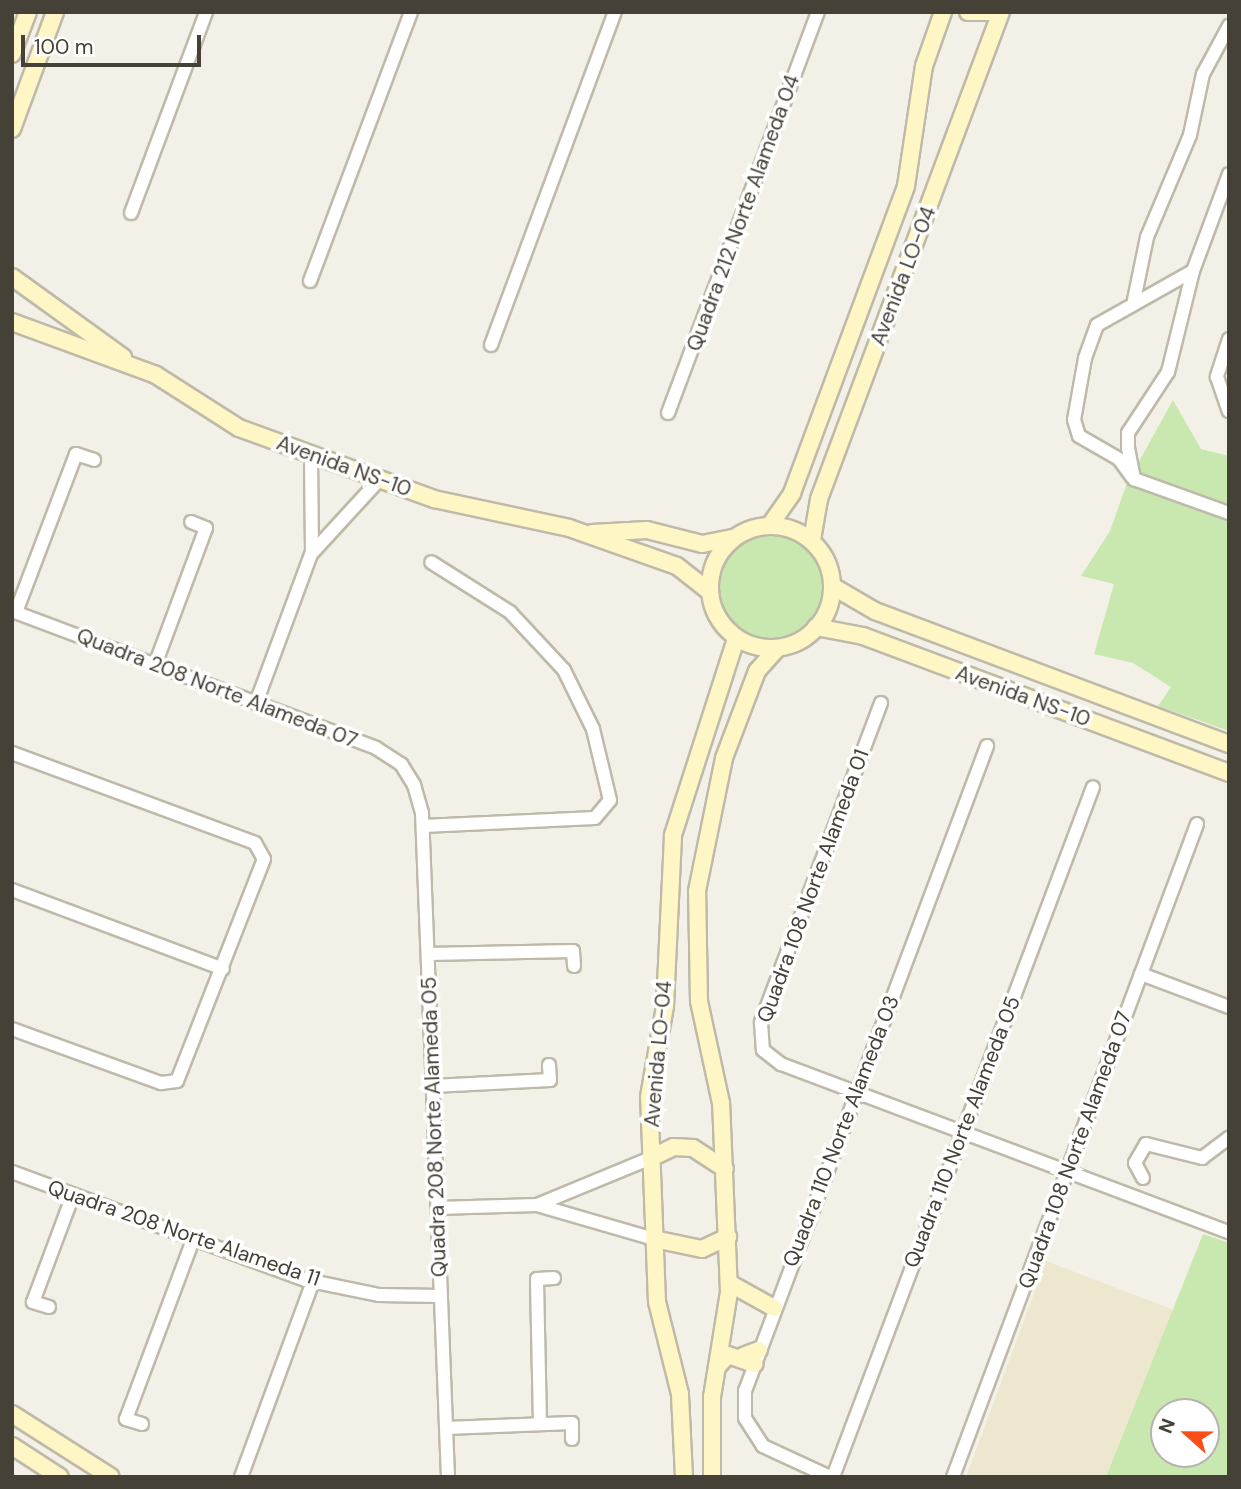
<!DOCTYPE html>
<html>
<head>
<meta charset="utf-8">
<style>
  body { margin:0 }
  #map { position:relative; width:1241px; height:1489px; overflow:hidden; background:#f3f1e7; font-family:"DM Sans",sans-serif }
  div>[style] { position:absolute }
  .education>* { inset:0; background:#ede7d0 }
  .green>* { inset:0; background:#c9e8af }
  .round { border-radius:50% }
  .roads { filter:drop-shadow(2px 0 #bfb9a9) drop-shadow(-2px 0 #bfb9a9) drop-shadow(0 2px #bfb9a9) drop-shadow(0 -2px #bfb9a9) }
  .street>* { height:12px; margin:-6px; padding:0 6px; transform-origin:6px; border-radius:6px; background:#fff }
  .secondary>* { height:16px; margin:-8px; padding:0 8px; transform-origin:8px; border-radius:8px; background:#fff6c5 }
  .secondary>.ring { margin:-8px; padding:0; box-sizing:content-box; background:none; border:16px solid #fff6c5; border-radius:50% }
  span { translate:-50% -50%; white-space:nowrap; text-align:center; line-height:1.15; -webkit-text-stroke:7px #fff; paint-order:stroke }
  .street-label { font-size:21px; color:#464136 }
  .frame { position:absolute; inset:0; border:14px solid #464136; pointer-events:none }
  .north { position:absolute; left:1150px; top:1398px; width:70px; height:70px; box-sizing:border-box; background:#fff; border:2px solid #b5b3af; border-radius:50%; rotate:291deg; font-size:19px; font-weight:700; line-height:28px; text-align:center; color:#464136 }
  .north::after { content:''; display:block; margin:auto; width:24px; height:32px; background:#fb4d16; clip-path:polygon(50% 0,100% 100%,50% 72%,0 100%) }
  .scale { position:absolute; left:21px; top:35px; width:180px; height:32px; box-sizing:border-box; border:4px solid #464136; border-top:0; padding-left:9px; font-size:21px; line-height:24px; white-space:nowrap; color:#464136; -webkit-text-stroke:5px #fff; paint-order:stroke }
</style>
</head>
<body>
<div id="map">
  <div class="education">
    <i style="clip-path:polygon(1046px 1261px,1174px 1310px,1106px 1477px,966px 1477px)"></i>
  </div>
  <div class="green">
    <i style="clip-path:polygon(1173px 400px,1201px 449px,1229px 456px,1229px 731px,1158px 706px,1171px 687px,1133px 663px,1094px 654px,1114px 584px,1081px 576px,1110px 531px,1127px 483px)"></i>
    <i class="round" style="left:716px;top:533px;width:108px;height:108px"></i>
    <i style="clip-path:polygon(evenodd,1203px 1234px,1229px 1243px,1229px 1477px,1106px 1477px,1203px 1234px,1164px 1412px,1206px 1412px,1206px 1454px,1164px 1454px,1164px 1412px)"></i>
  </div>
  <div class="roads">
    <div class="street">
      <i style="left:1229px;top:174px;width:103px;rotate:110.4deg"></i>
      <i style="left:1193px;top:271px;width:104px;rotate:103.9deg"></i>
      <i style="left:1168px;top:372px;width:73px;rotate:123.3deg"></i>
      <i style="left:1128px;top:433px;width:15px;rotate:90deg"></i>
      <i style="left:1128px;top:448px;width:32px;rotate:79deg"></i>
      <i style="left:1134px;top:479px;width:101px;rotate:19.7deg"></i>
      <i style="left:131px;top:213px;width:215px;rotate:-69.5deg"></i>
      <i style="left:310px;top:281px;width:287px;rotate:-69.4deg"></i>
      <i style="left:1134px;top:300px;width:64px;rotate:-78.3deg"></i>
      <i style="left:1147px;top:237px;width:111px;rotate:-67.1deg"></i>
      <i style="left:1190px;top:135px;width:62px;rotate:-78deg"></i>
      <i style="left:1203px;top:74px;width:55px;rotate:-61.6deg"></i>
      <i style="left:1229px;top:339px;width:40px;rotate:108deg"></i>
      <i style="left:1217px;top:377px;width:36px;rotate:71deg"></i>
      <i style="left:491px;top:345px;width:355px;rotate:-69.6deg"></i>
      <i style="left:668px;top:413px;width:428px;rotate:-69.5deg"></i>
      <i style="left:1132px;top:477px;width:22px;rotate:-126deg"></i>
      <i style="left:1119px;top:459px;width:46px;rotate:-150.1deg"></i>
      <i style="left:1079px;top:436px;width:17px;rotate:-107deg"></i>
      <i style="left:1074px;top:420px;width:63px;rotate:-79.9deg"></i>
      <i style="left:1085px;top:358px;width:35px;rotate:-70deg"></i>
      <i style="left:1097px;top:325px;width:110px;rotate:-29.4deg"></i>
      <i style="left:313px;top:552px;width:99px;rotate:-47.5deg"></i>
      <i style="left:12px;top:611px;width:389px;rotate:20.6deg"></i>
      <i style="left:376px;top:748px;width:30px;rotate:33deg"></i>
      <i style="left:401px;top:764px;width:25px;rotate:58deg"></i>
      <i style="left:414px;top:785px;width:29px;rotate:74deg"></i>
      <i style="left:422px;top:813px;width:665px;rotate:87.76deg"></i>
      <i style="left:16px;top:612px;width:169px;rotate:-69.2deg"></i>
      <i style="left:76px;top:454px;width:19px;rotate:18deg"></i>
      <i style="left:155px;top:665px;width:146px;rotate:-69.6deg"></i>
      <i style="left:206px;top:528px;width:16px;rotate:-158deg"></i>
      <i style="left:256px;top:703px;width:161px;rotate:-69.7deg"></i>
      <i style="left:312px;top:552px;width:99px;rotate:-90.6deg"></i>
      <i style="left:881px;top:703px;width:342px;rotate:110.6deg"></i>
      <i style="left:761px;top:1023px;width:27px;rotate:86deg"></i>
      <i style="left:763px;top:1050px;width:23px;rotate:38deg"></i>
      <i style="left:781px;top:1064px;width:478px;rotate:20.6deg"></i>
      <i style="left:12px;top:753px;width:259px;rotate:20.3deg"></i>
      <i style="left:255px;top:843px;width:18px;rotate:61deg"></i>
      <i style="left:264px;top:859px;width:238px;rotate:111.4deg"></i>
      <i style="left:177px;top:1081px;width:16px;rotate:173deg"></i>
      <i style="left:161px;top:1083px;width:158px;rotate:-160.1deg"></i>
      <i style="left:423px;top:826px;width:172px;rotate:-2.7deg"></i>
      <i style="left:595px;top:818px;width:23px;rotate:-50deg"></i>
      <i style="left:610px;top:800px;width:73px;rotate:-103.5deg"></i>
      <i style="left:593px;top:729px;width:66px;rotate:-116.2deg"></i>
      <i style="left:564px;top:670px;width:79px;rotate:-133deg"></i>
      <i style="left:510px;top:612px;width:93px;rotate:-147.7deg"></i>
      <i style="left:12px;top:890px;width:225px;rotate:20.5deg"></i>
      <i style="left:428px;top:954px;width:145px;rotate:-1.2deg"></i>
      <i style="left:573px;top:951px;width:15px;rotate:86deg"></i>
      <i style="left:1141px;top:974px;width:94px;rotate:20.6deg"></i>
      <i style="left:433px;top:1086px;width:117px;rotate:-2.9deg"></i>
      <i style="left:550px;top:1080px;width:15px;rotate:-94deg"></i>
      <i style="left:12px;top:1172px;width:313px;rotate:20.2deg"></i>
      <i style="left:306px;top:1280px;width:75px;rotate:11.6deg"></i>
      <i style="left:379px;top:1295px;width:62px;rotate:0.9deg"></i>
      <i style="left:1143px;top:1178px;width:17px;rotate:-118deg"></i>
      <i style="left:1135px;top:1163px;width:22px;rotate:-60deg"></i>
      <i style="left:1146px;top:1144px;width:58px;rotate:14deg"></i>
      <i style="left:1202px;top:1158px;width:34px;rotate:-37deg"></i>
      <i style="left:537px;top:1205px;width:123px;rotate:-22.4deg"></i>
      <i style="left:437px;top:1208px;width:100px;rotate:-1.7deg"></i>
      <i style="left:537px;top:1205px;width:122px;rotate:16.2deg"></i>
      <i style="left:49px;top:1307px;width:17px;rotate:-163deg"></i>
      <i style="left:33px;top:1302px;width:114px;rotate:-69.5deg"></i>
      <i style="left:142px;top:1424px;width:17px;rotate:-163deg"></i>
      <i style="left:126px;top:1419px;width:191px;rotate:-69.5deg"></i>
      <i style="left:540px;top:1424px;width:145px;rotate:-91.2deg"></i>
      <i style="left:537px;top:1279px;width:17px;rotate:-3deg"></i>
      <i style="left:446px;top:1428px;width:126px;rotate:-2.3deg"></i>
      <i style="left:572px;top:1423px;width:16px;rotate:90deg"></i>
      <i style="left:241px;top:1477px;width:209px;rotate:-69.8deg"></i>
      <i style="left:830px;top:1477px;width:74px;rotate:-155.2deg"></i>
      <i style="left:763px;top:1446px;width:33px;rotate:-123deg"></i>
      <i style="left:745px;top:1418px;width:27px;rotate:-90deg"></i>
      <i style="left:745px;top:1391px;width:689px;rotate:-69.43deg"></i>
      <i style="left:833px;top:1477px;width:737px;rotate:-69.35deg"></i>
      <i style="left:953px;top:1477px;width:697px;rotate:-69.51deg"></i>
    </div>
    <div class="secondary">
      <i style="left:968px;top:12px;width:27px"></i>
      <i style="left:12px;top:54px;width:45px;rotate:-69.1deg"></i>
      <i style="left:12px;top:129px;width:125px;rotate:-69.8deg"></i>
      <i style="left:12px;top:277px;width:137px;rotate:35.8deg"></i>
      <i style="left:12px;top:322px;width:153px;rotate:20.2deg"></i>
      <i style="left:156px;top:375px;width:98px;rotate:32.6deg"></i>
      <i style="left:239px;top:428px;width:208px;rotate:20deg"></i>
      <i style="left:434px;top:499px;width:138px;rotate:12.1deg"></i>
      <i style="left:569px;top:528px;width:114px;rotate:19.4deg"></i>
      <i style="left:677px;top:566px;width:42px;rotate:38.2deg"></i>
      <i style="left:770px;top:525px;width:39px;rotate:-55deg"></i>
      <i style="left:792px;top:493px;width:327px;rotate:-69.6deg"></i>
      <i style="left:906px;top:186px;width:121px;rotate:-81.5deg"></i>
      <i style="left:924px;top:66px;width:57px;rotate:-70.6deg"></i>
      <i class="ring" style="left:710px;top:526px;width:106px;height:106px"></i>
      <i style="left:592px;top:533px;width:55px;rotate:-3.1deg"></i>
      <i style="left:647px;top:530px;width:57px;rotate:14.3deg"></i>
      <i style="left:702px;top:544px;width:33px;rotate:-11deg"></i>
      <i style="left:812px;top:540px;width:42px;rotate:-80.3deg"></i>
      <i style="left:819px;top:499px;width:520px;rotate:-69.51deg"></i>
      <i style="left:832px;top:586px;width:50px;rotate:30.2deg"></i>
      <i style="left:875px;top:611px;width:378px;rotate:20.6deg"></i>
      <i style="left:816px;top:627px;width:48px;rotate:10.8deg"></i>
      <i style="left:863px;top:636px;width:391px;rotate:20.5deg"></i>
      <i style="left:651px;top:1158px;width:25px;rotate:-26deg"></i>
      <i style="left:674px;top:1147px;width:19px;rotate:3deg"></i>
      <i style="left:693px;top:1148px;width:38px;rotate:33deg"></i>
      <i style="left:654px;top:1239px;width:49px;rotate:11.8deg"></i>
      <i style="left:702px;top:1249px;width:29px;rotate:-25deg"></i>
      <i style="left:729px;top:1283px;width:51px;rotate:29.1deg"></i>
      <i style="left:743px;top:1356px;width:17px;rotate:-21deg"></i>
      <i style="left:717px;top:1367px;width:16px;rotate:-47deg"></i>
      <i style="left:728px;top:1355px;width:28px;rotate:19deg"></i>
      <i style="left:12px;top:1414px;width:117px;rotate:32.5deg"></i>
      <i style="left:12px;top:1446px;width:57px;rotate:32.9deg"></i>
      <i style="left:684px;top:1477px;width:83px;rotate:-92.8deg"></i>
      <i style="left:680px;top:1394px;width:95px;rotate:-104deg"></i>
      <i style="left:657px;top:1302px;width:205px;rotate:-92.2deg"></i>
      <i style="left:649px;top:1097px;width:92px;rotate:-80deg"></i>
      <i style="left:665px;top:1006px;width:171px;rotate:-87.3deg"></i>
      <i style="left:673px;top:835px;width:206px;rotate:-72.2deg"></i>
      <i style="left:712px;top:1477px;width:80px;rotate:-90deg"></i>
      <i style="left:712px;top:1397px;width:106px;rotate:-80.8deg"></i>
      <i style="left:729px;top:1292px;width:189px;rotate:-92.4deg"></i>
      <i style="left:721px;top:1103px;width:104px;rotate:-102.2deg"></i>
      <i style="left:699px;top:1001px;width:110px;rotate:-91deg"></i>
      <i style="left:697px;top:891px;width:136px;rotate:-78.5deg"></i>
      <i style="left:724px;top:758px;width:93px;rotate:-69.2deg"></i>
      <i style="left:757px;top:671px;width:30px;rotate:-48deg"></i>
    </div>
  </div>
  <div class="street-label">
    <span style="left:743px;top:213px;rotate:-70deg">Quadra 212 Norte Alameda 04</span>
    <span style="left:903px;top:276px;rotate:-69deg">Avenida LO-04</span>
    <span style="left:344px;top:466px;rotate:20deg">Avenida NS-10</span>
    <span style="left:217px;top:688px;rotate:21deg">Quadra 208 Norte Alameda 07</span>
    <span style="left:1023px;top:696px;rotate:20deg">Avenida NS-10</span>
    <span style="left:813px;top:886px;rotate:-70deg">Quadra 108 Norte Alameda 01</span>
    <span style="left:658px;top:1054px;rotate:-85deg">Avenida LO-04</span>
    <span style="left:434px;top:1127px;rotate:-92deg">Quadra 208 Norte Alameda 05</span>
    <span style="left:841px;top:1131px;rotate:-69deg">Quadra 110 Norte Alameda 03</span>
    <span style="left:962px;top:1132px;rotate:-69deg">Quadra 110 Norte Alameda 05</span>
    <span style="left:1075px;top:1150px;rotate:-70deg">Quadra 108 Norte Alameda 07</span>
    <span style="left:184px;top:1233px;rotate:19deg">Quadra 208 Norte Alameda 11</span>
  </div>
  <div class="frame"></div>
  <div class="north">N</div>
  <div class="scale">100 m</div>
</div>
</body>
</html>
